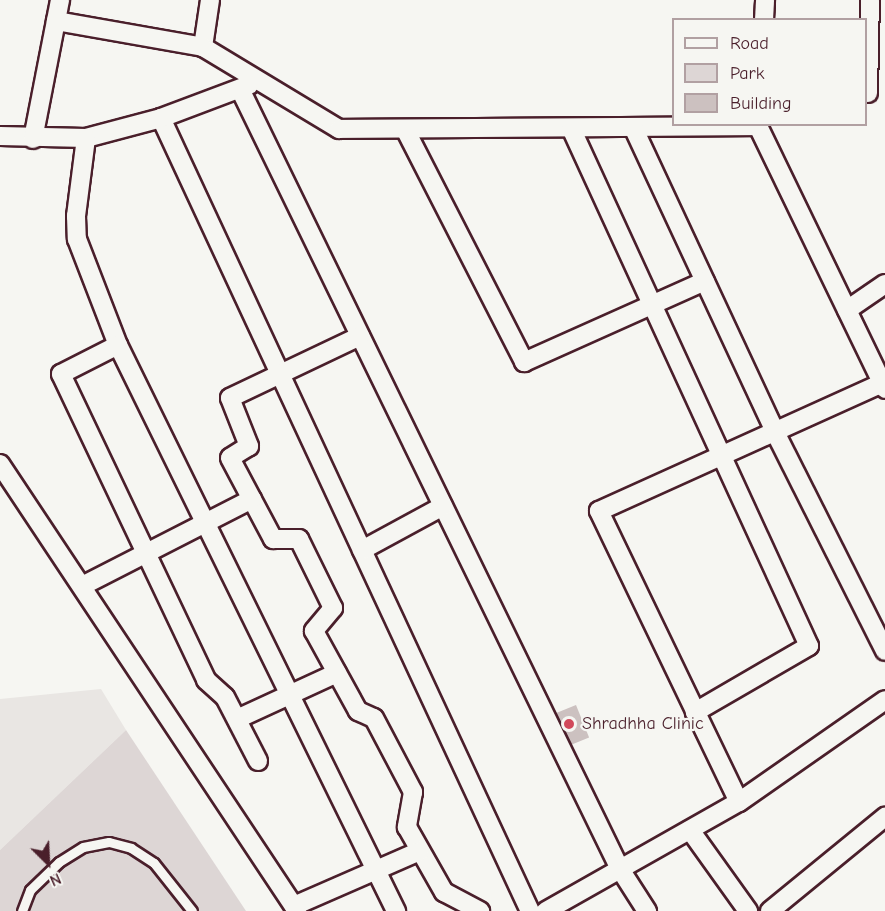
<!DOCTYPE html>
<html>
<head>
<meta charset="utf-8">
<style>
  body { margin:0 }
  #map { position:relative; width:885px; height:911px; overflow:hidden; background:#f6f6f2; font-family:"Comic Neue",sans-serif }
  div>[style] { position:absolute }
  .built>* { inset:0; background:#e9e6e3 }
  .green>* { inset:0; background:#ddd6d5 }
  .building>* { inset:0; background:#ccc1c0; transform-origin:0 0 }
  .roads { filter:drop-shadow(2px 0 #4a1f2b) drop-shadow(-2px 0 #4a1f2b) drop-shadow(0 2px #4a1f2b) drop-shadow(0 -2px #4a1f2b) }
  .lane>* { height:9px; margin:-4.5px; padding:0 4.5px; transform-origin:4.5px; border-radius:4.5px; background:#f6f6f2 }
  .street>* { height:18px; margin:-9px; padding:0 9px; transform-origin:9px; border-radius:9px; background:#f6f6f2 }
  .dots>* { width:16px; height:16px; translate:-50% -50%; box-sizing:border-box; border:3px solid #f6f6f2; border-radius:50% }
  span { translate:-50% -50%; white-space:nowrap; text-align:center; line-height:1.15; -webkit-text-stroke:4.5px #f6f6f2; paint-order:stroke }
  .poi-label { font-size:18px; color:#4a1f2b }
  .left { translate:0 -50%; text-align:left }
  .legend { position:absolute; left:672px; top:18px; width:195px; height:108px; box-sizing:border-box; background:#f6f6f2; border:2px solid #b1a0a2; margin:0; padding:8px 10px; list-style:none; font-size:18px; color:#4a1f2b }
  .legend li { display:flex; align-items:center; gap:12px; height:30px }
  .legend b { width:30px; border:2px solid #b1a0a2 }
  .north { position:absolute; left:18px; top:833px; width:60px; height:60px; -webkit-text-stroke:4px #f6f6f2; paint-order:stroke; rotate:156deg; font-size:16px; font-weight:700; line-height:24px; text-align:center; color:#4a1f2b }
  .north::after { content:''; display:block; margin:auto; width:21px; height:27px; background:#4a1f2b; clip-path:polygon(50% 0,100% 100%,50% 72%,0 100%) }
</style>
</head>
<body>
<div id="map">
  <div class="built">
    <i style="clip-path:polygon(101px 689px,126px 730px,0 850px,0 699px)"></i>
  </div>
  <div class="green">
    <i style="clip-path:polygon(126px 730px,246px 911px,0 911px,0 850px)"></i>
  </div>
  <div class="building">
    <i style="left:576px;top:705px;width:35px;height:26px;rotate:68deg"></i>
  </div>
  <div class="roads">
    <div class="lane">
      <i style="left:22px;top:911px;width:22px;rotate:-69deg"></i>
      <i style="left:30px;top:890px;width:40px;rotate:-44deg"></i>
      <i style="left:59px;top:862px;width:28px;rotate:-32deg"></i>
      <i style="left:83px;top:847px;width:26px;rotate:-11deg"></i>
      <i style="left:109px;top:842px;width:23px;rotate:15deg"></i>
      <i style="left:131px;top:848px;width:27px;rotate:33deg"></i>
      <i style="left:154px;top:863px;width:61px;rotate:51.6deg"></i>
    </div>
    <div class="street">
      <i style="left:210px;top:0;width:48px;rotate:98.5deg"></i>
      <i style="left:203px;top:47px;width:159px;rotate:31.1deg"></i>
      <i style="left:339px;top:129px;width:418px;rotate:-0.4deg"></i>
      <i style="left:764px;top:20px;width:20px;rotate:-87deg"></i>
      <i style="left:56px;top:21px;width:149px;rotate:10deg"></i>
      <i style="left:240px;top:89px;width:868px;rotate:64.03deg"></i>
      <i style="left:620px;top:869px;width:50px;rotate:57.3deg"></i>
      <i style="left:868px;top:93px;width:93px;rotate:-88.8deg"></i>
      <i style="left:161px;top:118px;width:875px;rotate:65.05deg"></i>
      <i style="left:757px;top:124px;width:294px;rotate:64.2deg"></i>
      <i style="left:633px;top:127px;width:336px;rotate:65deg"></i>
      <i style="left:775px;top:432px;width:245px;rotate:63.3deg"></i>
      <i style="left:571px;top:128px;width:570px;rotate:65.32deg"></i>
      <i style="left:809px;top:646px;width:132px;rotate:149.9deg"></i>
      <i style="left:405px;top:129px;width:262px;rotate:62.9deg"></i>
      <i style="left:524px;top:362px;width:198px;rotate:-24.1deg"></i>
      <i style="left:0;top:136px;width:86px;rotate:1.3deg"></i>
      <i style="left:86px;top:138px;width:78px;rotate:-14.9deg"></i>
      <i style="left:161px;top:118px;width:94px;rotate:-20.6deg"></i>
      <i style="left:86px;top:138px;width:79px;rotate:97.3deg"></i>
      <i style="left:76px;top:216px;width:23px;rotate:88deg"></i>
      <i style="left:77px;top:239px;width:114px;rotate:68.9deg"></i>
      <i style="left:118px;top:345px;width:631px;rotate:63.84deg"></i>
      <i style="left:33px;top:139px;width:142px;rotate:-79deg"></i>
      <i style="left:847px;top:310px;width:46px;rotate:-34.4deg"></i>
      <i style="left:360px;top:336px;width:144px;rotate:154.5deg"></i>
      <i style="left:230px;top:398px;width:52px;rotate:68.4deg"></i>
      <i style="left:249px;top:446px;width:22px;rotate:148deg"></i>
      <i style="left:230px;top:458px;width:92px;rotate:62deg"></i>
      <i style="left:273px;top:539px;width:26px"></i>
      <i style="left:299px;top:539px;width:77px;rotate:63.8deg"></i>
      <i style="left:333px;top:608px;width:30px;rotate:130deg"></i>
      <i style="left:314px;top:631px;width:91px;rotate:61.2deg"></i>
      <i style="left:358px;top:711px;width:17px;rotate:24deg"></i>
      <i style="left:374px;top:718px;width:84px;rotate:62.2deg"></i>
      <i style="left:413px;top:792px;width:36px;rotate:100deg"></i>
      <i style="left:407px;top:827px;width:75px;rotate:60.4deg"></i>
      <i style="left:444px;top:892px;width:41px;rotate:27.8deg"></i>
      <i style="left:118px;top:345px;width:64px;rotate:153deg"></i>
      <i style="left:61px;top:374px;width:339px;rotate:64.6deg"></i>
      <i style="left:206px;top:680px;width:25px;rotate:42deg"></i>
      <i style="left:225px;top:697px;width:72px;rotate:62.7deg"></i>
      <i style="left:0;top:464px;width:537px;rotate:56.4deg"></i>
      <i style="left:362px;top:550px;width:92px;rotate:-28.5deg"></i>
      <i style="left:82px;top:586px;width:191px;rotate:-27.1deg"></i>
      <i style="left:237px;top:719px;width:110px;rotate:-24.7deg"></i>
      <i style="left:739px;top:802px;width:323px;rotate:-115.7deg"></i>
      <i style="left:599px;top:511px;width:314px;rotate:-24.3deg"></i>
      <i style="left:690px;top:830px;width:100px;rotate:54.4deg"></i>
      <i style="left:294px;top:906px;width:137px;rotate:-23.6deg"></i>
      <i style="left:546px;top:911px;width:222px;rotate:-29.5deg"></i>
      <i style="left:739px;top:802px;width:178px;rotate:-34.9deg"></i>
      <i style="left:770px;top:911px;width:149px;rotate:-39.3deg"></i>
    </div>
  </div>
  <div class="dots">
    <i style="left:569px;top:724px;background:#d1495b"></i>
  </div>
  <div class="poi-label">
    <span class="left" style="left:582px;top:724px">Shradhha Clinic</span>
  </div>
  <ul class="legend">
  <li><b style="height:8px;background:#f6f6f2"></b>Road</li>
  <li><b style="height:16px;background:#ddd6d5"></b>Park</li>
  <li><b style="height:16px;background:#ccc1c0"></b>Building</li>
  </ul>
  <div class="north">N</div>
</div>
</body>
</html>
